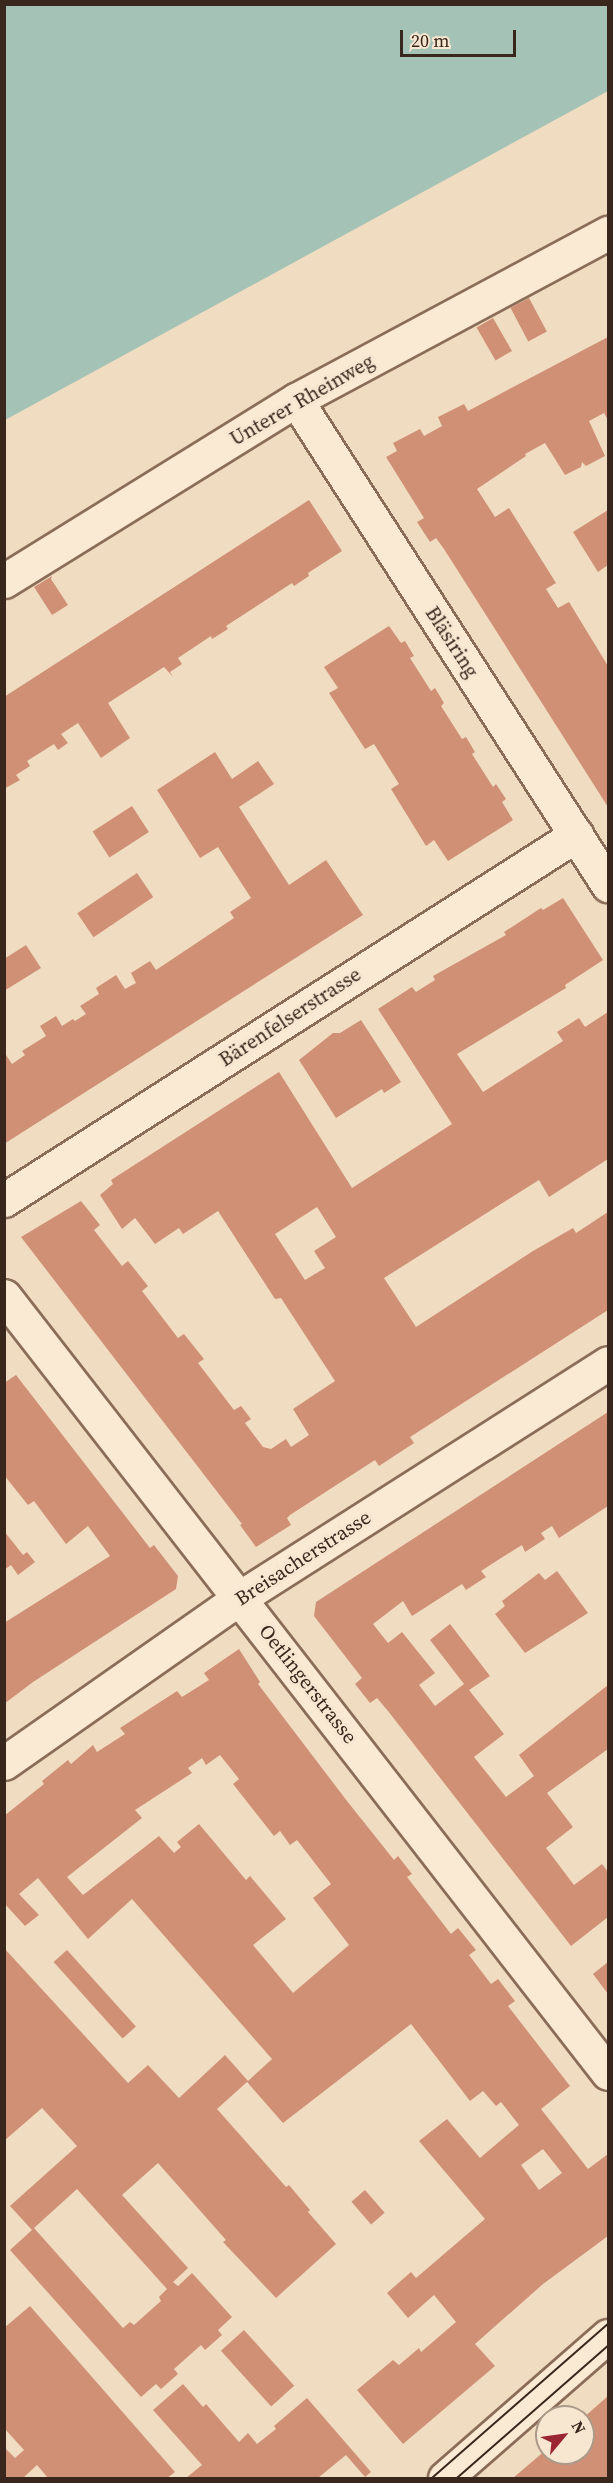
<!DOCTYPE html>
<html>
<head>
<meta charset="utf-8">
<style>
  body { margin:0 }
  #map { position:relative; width:613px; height:2483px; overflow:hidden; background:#f0dcc1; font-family:"Source Serif 4",serif }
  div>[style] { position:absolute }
  .water>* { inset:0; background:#a4c2b5 }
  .building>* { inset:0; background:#d09075; transform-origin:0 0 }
  .roads { filter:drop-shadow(2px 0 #8a6d58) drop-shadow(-2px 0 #8a6d58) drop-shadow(0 2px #8a6d58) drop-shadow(0 -2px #8a6d58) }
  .street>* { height:33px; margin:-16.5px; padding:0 16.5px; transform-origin:16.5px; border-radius:16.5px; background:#faead4 }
  .secondary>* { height:33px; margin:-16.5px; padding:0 16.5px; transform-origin:16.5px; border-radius:16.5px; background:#faead4 }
  .tram>* { height:1.5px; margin:-0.75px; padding:0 0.75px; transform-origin:0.75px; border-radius:0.75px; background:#39271d }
  span { translate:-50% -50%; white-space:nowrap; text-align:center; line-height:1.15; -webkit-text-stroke:6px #f7e7d1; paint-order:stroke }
  .street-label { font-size:20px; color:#39271d }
  .frame { position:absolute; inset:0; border:6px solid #39271d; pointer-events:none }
  .north { position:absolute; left:535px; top:2405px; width:60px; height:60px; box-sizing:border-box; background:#f7e7d1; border:2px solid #ab9a89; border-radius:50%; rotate:61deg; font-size:16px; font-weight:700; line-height:24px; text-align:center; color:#39271d }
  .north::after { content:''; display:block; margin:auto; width:21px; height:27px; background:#9c2533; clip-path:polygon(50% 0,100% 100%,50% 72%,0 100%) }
  .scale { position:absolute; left:400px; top:30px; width:116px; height:27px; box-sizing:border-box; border:3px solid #39271d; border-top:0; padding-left:8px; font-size:18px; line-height:21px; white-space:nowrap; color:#39271d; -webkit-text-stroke:4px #f7e7d1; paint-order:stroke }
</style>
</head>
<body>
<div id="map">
  <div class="water">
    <i style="clip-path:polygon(5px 4px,608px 5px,608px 91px,5px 420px)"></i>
  </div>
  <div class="building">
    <i style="left:529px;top:298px;width:38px;height:21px;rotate:62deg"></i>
    <i style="left:493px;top:318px;width:38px;height:19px;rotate:60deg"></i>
    <i style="clip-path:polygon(608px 337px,608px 420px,604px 413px,589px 421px,605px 456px,586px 466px,582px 462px,581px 467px,565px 475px,545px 443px,525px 454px,526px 456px,477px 489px,495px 517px,509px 508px,556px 583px,546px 589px,558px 608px,569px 602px,608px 666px,608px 807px,444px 549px,436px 538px,430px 542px,417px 522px,424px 518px,386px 457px,397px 451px,393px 443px,420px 429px,424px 436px,442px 426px,438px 417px,464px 404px,468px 411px)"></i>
    <i style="clip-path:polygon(309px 500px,342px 551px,308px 573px,309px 576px,294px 586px,292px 583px,226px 626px,228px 629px,212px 639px,211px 636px,178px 658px,182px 664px,170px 672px,173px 677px,164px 667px,108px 703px,130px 738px,101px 758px,78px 723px,61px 734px,68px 743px,58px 750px,54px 744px,27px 761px,30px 766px,16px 775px,20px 780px,4px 789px,4px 697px)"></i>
    <i style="clip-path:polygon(608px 510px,608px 565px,598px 572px,573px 532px)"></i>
    <i style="clip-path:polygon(52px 576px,51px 579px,68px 605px,52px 615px,34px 587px)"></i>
    <i style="clip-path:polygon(389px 626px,401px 643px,405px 641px,414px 656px,410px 658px,431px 691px,435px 688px,444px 703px,441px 706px,462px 739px,466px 737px,475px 752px,472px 754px,493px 787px,496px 784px,506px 799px,502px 802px,513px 820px,448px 861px,434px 840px,426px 846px,391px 789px,399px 784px,374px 744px,365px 749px,329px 693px,338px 688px,324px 667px)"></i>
    <i style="clip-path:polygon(215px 752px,232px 779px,258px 761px,274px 784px,239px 807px,289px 885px,326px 860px,363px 915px,4px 1144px,4px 1052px,12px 1064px,25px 1055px,22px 1051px,46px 1036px,40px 1026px,56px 1016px,62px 1026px,73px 1019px,75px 1021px,86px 1014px,80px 1006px,99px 994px,96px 988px,116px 975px,125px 989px,136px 983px,131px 973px,150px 961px,156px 970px,234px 918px,230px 912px,251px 898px,218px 847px,200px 858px,157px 790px)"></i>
    <i style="left:132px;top:806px;width:31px;height:47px;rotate:57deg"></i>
    <i style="left:137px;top:873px;width:29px;height:72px;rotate:56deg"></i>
    <i style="clip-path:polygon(evenodd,563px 898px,603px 960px,565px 985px,566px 988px,457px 1054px,483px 1092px,563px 1041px,557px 1032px,579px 1018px,585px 1027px,608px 1012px,608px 1159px,549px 1197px,539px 1180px,384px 1278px,416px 1327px,533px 1251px,573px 1228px,576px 1233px,608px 1212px,608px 1310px,410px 1437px,414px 1443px,379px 1466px,375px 1460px,290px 1515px,287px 1518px,291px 1525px,256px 1547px,240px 1525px,242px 1524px,21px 1237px,81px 1201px,100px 1225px,94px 1230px,122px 1266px,128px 1261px,148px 1286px,142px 1291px,178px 1338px,184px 1334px,204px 1359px,198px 1363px,234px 1410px,241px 1406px,251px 1419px,245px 1423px,263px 1447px,271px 1449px,286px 1439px,291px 1447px,309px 1435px,293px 1409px,335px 1381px,281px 1298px,275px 1299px,218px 1211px,183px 1234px,179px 1228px,155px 1244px,135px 1218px,122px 1229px,100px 1195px,113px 1184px,111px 1180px,279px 1072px,352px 1188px,452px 1124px,378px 1009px,412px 987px,416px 992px,435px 980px,433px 976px,506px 935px,504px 932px,541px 908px,543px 910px,563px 898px,317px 1207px,336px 1237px,314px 1251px,325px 1268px,305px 1280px,275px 1234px,317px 1207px)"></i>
    <i style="clip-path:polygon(26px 945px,41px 968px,4px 991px,4px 959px)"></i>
    <i style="clip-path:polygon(361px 1020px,401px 1082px,384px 1093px,382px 1089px,336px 1118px,299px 1060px,333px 1033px,340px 1033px)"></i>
    <i style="clip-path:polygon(16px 1375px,150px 1548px,154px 1545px,178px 1576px,176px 1589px,33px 1682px,4px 1704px,4px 1623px,110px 1556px,88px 1526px,66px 1544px,34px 1501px,28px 1505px,4px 1475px,4px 1383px)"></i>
    <i style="clip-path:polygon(608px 1412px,608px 1506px,559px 1538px,552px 1526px,541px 1533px,545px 1539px,525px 1552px,522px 1545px,501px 1558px,481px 1571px,486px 1577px,466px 1590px,462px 1584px,412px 1616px,403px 1601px,373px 1624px,388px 1643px,402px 1632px,435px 1673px,419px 1685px,435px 1706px,464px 1684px,430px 1640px,450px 1624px,490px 1676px,469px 1690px,504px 1734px,474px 1757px,506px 1797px,534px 1776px,519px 1755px,608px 1685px,608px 1749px,547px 1793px,573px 1827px,546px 1848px,574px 1885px,602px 1864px,608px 1872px,608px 1917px,571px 1946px,388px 1711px,377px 1698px,370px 1703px,355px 1684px,362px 1678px,314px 1616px,316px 1602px)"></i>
    <i style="clip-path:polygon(4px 1531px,23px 1555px,27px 1552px,35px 1562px,18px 1575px,11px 1565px,4px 1570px)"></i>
    <i style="clip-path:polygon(557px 1571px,588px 1613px,525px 1653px,495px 1614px,505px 1606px,502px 1601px,539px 1573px,545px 1580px)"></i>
    <i style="clip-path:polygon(evenodd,239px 1649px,260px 1682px,258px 1684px,347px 1801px,394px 1860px,398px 1856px,412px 1874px,407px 1877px,451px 1934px,458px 1928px,476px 1950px,469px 1955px,491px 1984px,498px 1979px,515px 2001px,508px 2006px,570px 2086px,541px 2109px,588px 2169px,608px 2154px,608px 2236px,543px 2284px,475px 2344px,495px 2366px,403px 2444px,357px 2390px,393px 2360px,399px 2365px,419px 2348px,421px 2352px,456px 2322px,434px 2295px,408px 2318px,387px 2293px,411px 2272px,416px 2278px,485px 2219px,419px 2141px,447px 2119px,480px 2158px,519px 2125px,501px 2102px,496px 2106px,483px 2091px,470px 2101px,411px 2024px,283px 2123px,247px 2082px,217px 2109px,286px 2187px,289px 2185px,310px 2210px,308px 2212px,336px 2244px,276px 2298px,223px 2242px,226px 2240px,158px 2163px,122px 2195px,188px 2268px,173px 2282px,178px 2286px,192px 2273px,232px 2317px,218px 2330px,222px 2335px,205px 2350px,201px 2345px,174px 2369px,178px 2374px,161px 2389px,156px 2384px,141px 2397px,10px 2250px,32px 2230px,10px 2206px,77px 2146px,42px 2108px,4px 2141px,4px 1948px,128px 2083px,148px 2065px,179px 2098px,225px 2055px,248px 2081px,272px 2059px,132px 1899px,88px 1939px,38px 1878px,19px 1894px,39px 1915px,25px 1926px,4px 1903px,4px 1816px,44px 1784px,42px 1781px,68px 1760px,71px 1764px,93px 1745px,97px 1752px,125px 1734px,120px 1728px,177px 1691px,182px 1697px,209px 1680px,204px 1673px,239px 1649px,220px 1755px,239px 1779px,233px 1784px,274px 1836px,280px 1831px,290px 1845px,297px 1840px,331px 1884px,313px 1898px,349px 1945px,293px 1993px,253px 1945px,286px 1919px,250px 1876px,246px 1880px,199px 1824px,177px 1842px,181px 1847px,174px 1853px,159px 1836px,83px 1895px,67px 1877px,142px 1818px,135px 1810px,192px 1773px,188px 1768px,202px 1758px,206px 1765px,220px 1755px,239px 1649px,543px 2149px,562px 2173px,539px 2190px,521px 2165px,543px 2149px,239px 1649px,77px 2189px,167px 2289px,159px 2297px,161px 2301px,134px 2325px,130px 2322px,123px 2328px,34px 2228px,77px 2189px)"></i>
    <i style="left:67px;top:1950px;width:103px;height:18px;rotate:48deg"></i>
    <i style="clip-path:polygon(608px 1962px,608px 1994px,593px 1974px)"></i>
    <i style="left:365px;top:2190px;width:30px;height:18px;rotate:49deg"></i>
    <i style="clip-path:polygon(30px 2306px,175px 2472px,167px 2478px,48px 2478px,37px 2465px,23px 2478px,4px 2478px,4px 2447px,15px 2458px,24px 2450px,4px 2428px,4px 2328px)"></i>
    <i style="left:244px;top:2330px;width:75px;height:31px;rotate:48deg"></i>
    <i style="clip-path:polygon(183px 2384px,203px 2407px,206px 2404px,239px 2442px,248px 2433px,257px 2444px,276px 2429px,274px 2426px,307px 2398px,371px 2472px,365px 2477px,346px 2455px,318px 2478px,186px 2478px,202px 2465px,153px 2410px)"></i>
    <i style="clip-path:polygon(608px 2396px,608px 2478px,513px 2478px,547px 2449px,547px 2453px,583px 2453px,583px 2418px)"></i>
  </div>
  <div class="roads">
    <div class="street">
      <i style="left:296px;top:400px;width:577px;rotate:57.25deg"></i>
      <i style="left:4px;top:581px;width:344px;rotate:-31.8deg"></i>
      <i style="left:296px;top:400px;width:354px;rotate:-28.2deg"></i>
      <i style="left:4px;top:1200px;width:679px;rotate:-32.54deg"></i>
      <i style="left:4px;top:1296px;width:984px;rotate:52.14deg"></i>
      <i style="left:4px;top:1763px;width:289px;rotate:-35deg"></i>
      <i style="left:241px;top:1597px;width:435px;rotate:-32.5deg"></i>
    </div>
    <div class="secondary">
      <i style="left:445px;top:2478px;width:216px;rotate:-41.1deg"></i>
    </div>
  </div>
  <div class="tram">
    <i style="left:432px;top:2478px;width:234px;rotate:-41.2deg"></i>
    <i style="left:457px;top:2478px;width:201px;rotate:-41.2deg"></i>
  </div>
  <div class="street-label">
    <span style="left:302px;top:400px;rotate:-30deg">Unterer Rheinweg</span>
    <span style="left:452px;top:642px;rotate:57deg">Bläsiring</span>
    <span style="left:290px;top:1017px;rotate:-33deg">Bärenfelserstrasse</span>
    <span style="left:303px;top:1558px;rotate:-33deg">Breisacherstrasse</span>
    <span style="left:308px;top:1684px;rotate:52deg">Oetlingerstrasse</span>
  </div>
  <div class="frame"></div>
  <div class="north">N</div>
  <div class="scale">20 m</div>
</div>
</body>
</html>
